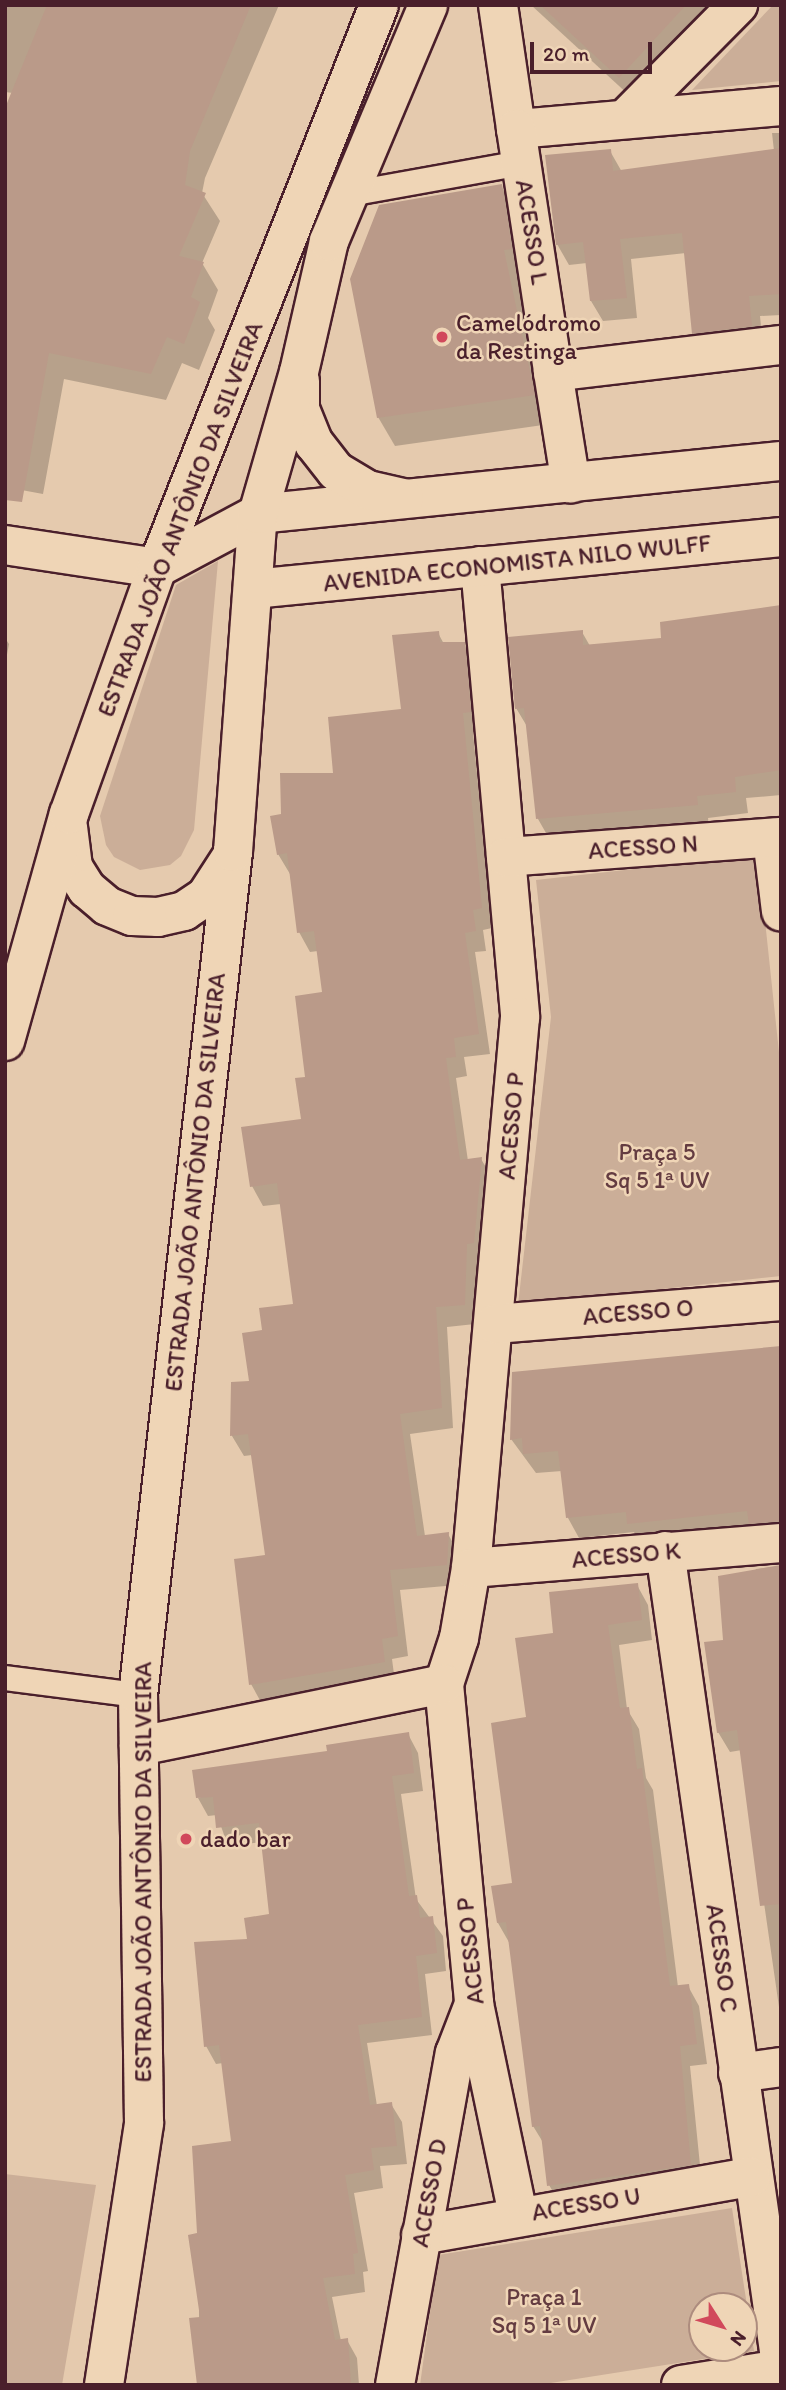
<!DOCTYPE html>
<html>
<head>
<meta charset="utf-8">
<style>
  body { margin:0 }
  #map { position:relative; width:786px; height:2390px; overflow:hidden; background:#e5caae; font-family:Itim,sans-serif }
  div>[style] { position:absolute }
  .green>* { inset:0; background:#cbae98 }
  .shadow>* { inset:0; background:#0003 }
  .building>* { inset:0; background:#ba9a89 }
  .roads { filter:drop-shadow(2px 0 #4a1f2b) drop-shadow(-2px 0 #4a1f2b) drop-shadow(0 2px #4a1f2b) drop-shadow(0 -2px #4a1f2b) }
  .service>* { height:24px; margin:-12px; padding:0 12px; transform-origin:12px; border-radius:12px; background:#efd5b6 }
  .minor>* { height:38px; margin:-19px; padding:0 19px; transform-origin:19px; border-radius:19px; background:#efd5b6 }
  .tertiary>* { height:38px; margin:-19px; padding:0 19px; transform-origin:19px; border-radius:19px; background:#efd5b6 }
  .secondary>* { height:38px; margin:-19px; padding:0 19px; transform-origin:19px; border-radius:19px; background:#efd5b6 }
  .dots>* { width:19px; height:19px; translate:-50% -50%; box-sizing:border-box; border:4px solid #efd5b6; border-radius:50% }
  span { translate:-50% -50%; white-space:nowrap; text-align:center; line-height:1.15; -webkit-text-stroke:5px #efd5b6; paint-order:stroke }
  .street-label { font-size:24px; color:#4a1f2b }
  .poi-label { font-size:24px; color:#4a1f2b }
  .left { translate:0 -50%; text-align:left }
  .park-label { font-size:24px; color:#643c41 }
  .frame { position:absolute; inset:0; border:7px solid #4a1f2b; pointer-events:none }
  .north { position:absolute; left:688px; top:2292px; width:70px; height:70px; box-sizing:border-box; background:#efd5b6; border:2px solid #ad8c7e; border-radius:50%; rotate:127deg; font-size:19px; font-weight:700; line-height:28px; text-align:center; color:#4a1f2b }
  .north::after { content:''; display:block; margin:auto; width:24px; height:32px; background:#d1495b; clip-path:polygon(50% 0,100% 100%,50% 72%,0 100%) }
  .scale { position:absolute; left:530px; top:42px; width:122px; height:32px; box-sizing:border-box; border:4px solid #4a1f2b; border-top:0; padding-left:9px; font-size:21px; line-height:24px; white-space:nowrap; color:#4a1f2b; -webkit-text-stroke:5px #efd5b6; paint-order:stroke }
</style>
</head>
<body>
<div id="map">
  <div class="green">
    <i style="clip-path:polygon(773px 5px,781px 5px,781px 81px,692px 90px)"></i>
    <i style="clip-path:polygon(218px 561px,194px 830px,181px 856px,170px 865px,140px 870px,114px 857px,106px 845px,100px 816px,176px 585px)"></i>
    <i style="clip-path:polygon(758px 855px,781px 1071px,781px 1276px,518px 1305px,551px 1017px,536px 880px)"></i>
    <i style="clip-path:polygon(5px 2174px,96px 2185px,62px 2385px,5px 2385px)"></i>
    <i style="clip-path:polygon(evenodd,732px 2208px,754px 2351px,538px 2385px,420px 2385px,438px 2255px,732px 2208px,702px 2306px,744px 2306px,744px 2348px,702px 2348px,702px 2306px)"></i>
  </div>
  <div class="shadow">
    <i style="clip-path:polygon(5px 5px,279px 5px,205px 178px,202px 193px,220px 221px,202px 263px,218px 290px,208px 318px,215px 330px,199px 370px,182px 363px,166px 400px,64px 379px,43px 494px,5px 487px,13px 93px,5px 92px)"></i>
    <i style="clip-path:polygon(531px 5px,721px 5px,631px 97px)"></i>
    <i style="clip-path:polygon(772px 133px,781px 133px,781px 315px,760px 316px,763px 347px,705px 353px,693px 333px,686px 253px,631px 259px,637px 318px,603px 321px,591px 301px,587px 263px,569px 265px,557px 244px,610px 151px,622px 172px,774px 151px)"></i>
    <i style="clip-path:polygon(501px 186px,518px 214px,550px 424px,395px 446px,378px 417px)"></i>
    <i style="clip-path:polygon(781px 608px,781px 795px,746px 798px,748px 813px,708px 818px,709px 826px,550px 840px,538px 819px,528px 728px,516px 708px,582px 632px,590px 646px,663px 639px)"></i>
    <i style="clip-path:polygon(438px 633px,444px 644px,464px 644px,475px 664px,481px 732px,473px 732px,492px 928px,483px 930px,486px 951px,475px 952px,490px 1054px,464px 1057px,467px 1076px,456px 1078px,468px 1161px,481px 1159px,493px 1179px,485px 1263px,478px 1264px,475px 1324px,447px 1327px,453px 1428px,410px 1434px,425px 1536px,448px 1534px,459px 1554px,457px 1585px,400px 1590px,408px 1656px,392px 1659px,395px 1682px,262px 1704px,251px 1684px,267px 1556px,252px 1455px,244px 1456px,232px 1436px,232px 1384px,251px 1382px,264px 1332px,295px 1306px,281px 1204px,263px 1206px,252px 1186px,303px 1120px,324px 993px,318px 951px,310px 952px,299px 932px,290px 874px,278px 854px,283px 816px,335px 774px,403px 711px)"></i>
    <i style="clip-path:polygon(5px 638px,9px 644px,5px 665px)"></i>
    <i style="clip-path:polygon(781px 1348px,781px 1542px,640px 1543px,634px 1532px,579px 1538px,568px 1518px,562px 1471px,536px 1473px,511px 1439px)"></i>
    <i style="clip-path:polygon(781px 1566px,781px 2021px,742px 1750px,730px 1752px,718px 1732px,725px 1641px,756px 1569px)"></i>
    <i style="clip-path:polygon(637px 1585px,648px 1605px,652px 1640px,619px 1645px,627px 1709px,639px 1729px,646px 1778px,653px 1790px,678px 1987px,688px 1986px,699px 2006px,707px 2064px,690px 2066px,702px 2185px,561px 2205px,549px 2185px,544px 2144px,533px 2126px,510px 1944px,498px 1923px,514px 1885px,528px 1719px,555px 1634px)"></i>
    <i style="clip-path:polygon(408px 1734px,418px 1753px,423px 1791px,401px 1794px,416px 1899px,443px 1936px,446px 1971px,425px 1974px,432px 2035px,367px 2043px,377px 2106px,391px 2104px,402px 2122px,407px 2164px,380px 2166px,383px 2188px,354px 2193px,368px 2271px,363px 2272px,365px 2292px,332px 2297px,341px 2341px,347px 2340px,357px 2358px,359px 2385px,199px 2385px,199px 2235px,233px 2142px,223px 2063px,216px 2064px,206px 2046px,271px 1916px,263px 1842px,228px 1846px,217px 1815px,208px 1816px,198px 1798px,329px 1752px)"></i>
  </div>
  <div class="building">
    <i style="clip-path:polygon(47px 5px,251px 5px,190px 151px,185px 185px,206px 193px,179px 256px,204px 262px,191px 297px,200px 302px,184px 344px,167px 337px,151px 374px,49px 353px,22px 502px,5px 500px,5px 108px)"></i>
    <i style="clip-path:polygon(540px 5px,686px 5px,619px 78px)"></i>
    <i style="clip-path:polygon(781px 148px,781px 294px,749px 296px,752px 326px,692px 334px,682px 233px,620px 239px,627px 298px,590px 301px,583px 242px,556px 245px,545px 155px,611px 149px,613px 171px)"></i>
    <i style="clip-path:polygon(502px 184px,512px 249px,504px 250px,535px 395px,377px 418px,350px 279px,379px 205px)"></i>
    <i style="clip-path:polygon(781px 605px,781px 770px,735px 777px,736px 792px,697px 796px,698px 805px,536px 819px,524px 708px,515px 709px,508px 637px,583px 630px,583px 645px,661px 638px,660px 622px)"></i>
    <i style="clip-path:polygon(439px 631px,440px 642px,465px 642px,471px 712px,463px 713px,482px 908px,473px 910px,476px 931px,465px 933px,479px 1034px,454px 1038px,456px 1057px,446px 1058px,460px 1160px,482px 1157px,474px 1243px,467px 1244px,465px 1305px,436px 1307px,442px 1408px,400px 1414px,417px 1536px,449px 1532px,447px 1565px,390px 1570px,398px 1636px,382px 1639px,385px 1662px,249px 1685px,234px 1559px,265px 1555px,248px 1434px,230px 1436px,231px 1382px,249px 1381px,242px 1333px,262px 1330px,259px 1308px,293px 1304px,277px 1183px,250px 1187px,241px 1127px,301px 1119px,295px 1078px,305px 1077px,295px 996px,322px 992px,314px 931px,297px 933px,287px 853px,277px 855px,270px 816px,281px 814px,280px 773px,333px 773px,328px 717px,401px 709px,392px 635px)"></i>
    <i style="clip-path:polygon(781px 1346px,781px 1521px,749px 1524px,747px 1511px,627px 1524px,626px 1512px,566px 1518px,558px 1451px,523px 1454px,522px 1438px,510px 1440px,512px 1372px)"></i>
    <i style="clip-path:polygon(781px 1565px,781px 1904px,760px 1906px,737px 1730px,717px 1733px,704px 1642px,723px 1640px,718px 1576px)"></i>
    <i style="clip-path:polygon(638px 1583px,642px 1620px,608px 1625px,620px 1708px,629px 1707px,637px 1769px,642px 1768px,670px 1986px,689px 1984px,697px 2044px,680px 2046px,691px 2165px,547px 2186px,540px 2126px,532px 2127px,506px 1922px,497px 1923px,491px 1886px,512px 1883px,491px 1723px,526px 1717px,515px 1638px,553px 1633px,549px 1592px)"></i>
    <i style="clip-path:polygon(409px 1732px,414px 1773px,392px 1776px,409px 1896px,417px 1895px,420px 1918px,433px 1916px,437px 1953px,416px 1956px,422px 2017px,358px 2025px,370px 2105px,392px 2102px,397px 2146px,371px 2148px,374px 2170px,345px 2175px,358px 2253px,353px 2254px,355px 2274px,323px 2278px,335px 2340px,348px 2338px,351px 2385px,197px 2385px,189px 2318px,200px 2317px,188px 2235px,197px 2233px,192px 2146px,231px 2141px,219px 2045px,204px 2047px,194px 1942px,247px 1939px,244px 1918px,269px 1914px,259px 1823px,216px 1828px,213px 1797px,196px 1798px,192px 1770px,327px 1751px,326px 1745px)"></i>
  </div>
  <div class="roads">
    <div class="service">
      <i style="left:349px;top:194px;width:175px;rotate:-10.2deg"></i>
      <i style="left:5px;top:1678px;width:134px;rotate:7.3deg"></i>
    </div>
    <div class="minor">
      <i style="left:498px;top:5px;width:125px;rotate:81.7deg"></i>
      <i style="left:781px;top:106px;width:266px;rotate:175deg"></i>
      <i style="left:516px;top:129px;width:246px;rotate:81.3deg"></i>
      <i style="left:553px;top:372px;width:230px;rotate:-6.8deg"></i>
      <i style="left:625px;top:119px;width:161px;rotate:-45.3deg"></i>
      <i style="left:553px;top:372px;width:113px;rotate:80.9deg"></i>
      <i style="left:5px;top:545px;width:154px;rotate:8.6deg"></i>
      <i style="left:480px;top:566px;width:453px;rotate:84.9deg"></i>
      <i style="left:520px;top:1017px;width:553px;rotate:95.08deg"></i>
      <i style="left:471px;top:1568px;width:71px;rotate:99.7deg"></i>
      <i style="left:459px;top:1638px;width:48px;rotate:108.1deg"></i>
      <i style="left:444px;top:1684px;width:321px;rotate:84.6deg"></i>
      <i style="left:474px;top:2004px;width:216px;rotate:78.2deg"></i>
      <i style="left:772px;top:838px;width:74px;rotate:83deg"></i>
      <i style="left:506px;top:857px;width:276px;rotate:-4.2deg"></i>
      <i style="left:495px;top:1324px;width:287px;rotate:-4.6deg"></i>
      <i style="left:665px;top:1551px;width:822px;rotate:81.89deg"></i>
      <i style="left:471px;top:1568px;width:311px;rotate:-4.6deg"></i>
      <i style="left:139px;top:1746px;width:311px;rotate:-11.5deg"></i>
      <i style="left:738px;top:2073px;width:43px;rotate:-7.9deg"></i>
      <i style="left:421px;top:2235px;width:335px;rotate:-10deg"></i>
      <i style="left:395px;top:2385px;width:337px;rotate:-79.8deg"></i>
      <i style="left:455px;top:2053px;width:53px;rotate:-68.8deg"></i>
      <i style="left:681px;top:2385px;width:101px;rotate:-9.1deg"></i>
    </div>
    <div class="tertiary">
      <i style="left:258px;top:514px;width:526px;rotate:-5.79deg"></i>
      <i style="left:253px;top:589px;width:531px;rotate:-5.62deg"></i>
    </div>
    <div class="secondary">
      <i style="left:300px;top:381px;width:28px;rotate:90deg"></i>
      <i style="left:300px;top:409px;width:37px;rotate:68deg"></i>
      <i style="left:314px;top:443px;width:36px;rotate:52deg"></i>
      <i style="left:336px;top:471px;width:37px;rotate:31deg"></i>
      <i style="left:368px;top:490px;width:37px;rotate:13deg"></i>
      <i style="left:157px;top:568px;width:115px;rotate:-28.1deg"></i>
      <i style="left:68px;top:827px;width:40px;rotate:82.9deg"></i>
      <i style="left:73px;top:867px;width:26px;rotate:58deg"></i>
      <i style="left:87px;top:889px;width:26px;rotate:40deg"></i>
      <i style="left:107px;top:906px;width:27px;rotate:22deg"></i>
      <i style="left:132px;top:916px;width:26px;rotate:2deg"></i>
      <i style="left:158px;top:917px;width:27px;rotate:-13deg"></i>
      <i style="left:184px;top:911px;width:27px;rotate:-34deg"></i>
      <i style="left:206px;top:896px;width:44px;rotate:-57deg"></i>
      <i style="left:5px;top:1041px;width:236px;rotate:-74.3deg"></i>
      <i style="left:69px;top:814px;width:261px;rotate:-70.3deg"></i>
      <i style="left:157px;top:568px;width:605px;rotate:-68.48deg"></i>
      <i style="left:104px;top:2385px;width:265px;rotate:-81.3deg"></i>
      <i style="left:144px;top:2123px;width:428px;rotate:-90.8deg"></i>
      <i style="left:138px;top:1695px;width:848px;rotate:-83.57deg"></i>
      <i style="left:233px;top:852px;width:339px;rotate:-85.8deg"></i>
      <i style="left:258px;top:514px;width:148px;rotate:-73.9deg"></i>
      <i style="left:299px;top:372px;width:134px;rotate:-77.1deg"></i>
      <i style="left:329px;top:241px;width:256px;rotate:-67.2deg"></i>
    </div>
  </div>
  <div class="dots">
    <i style="left:442px;top:337px;background:#d1495b"></i>
    <i style="left:186px;top:1839px;background:#d1495b"></i>
  </div>
  <div class="street-label">
    <span style="left:532px;top:232px;rotate:81deg">ACESSO L</span>
    <span style="left:180px;top:519px;rotate:-69deg">ESTRADA JOÃO ANTÔNIO DA SILVEIRA</span>
    <span style="left:517px;top:563px;rotate:-6deg">AVENIDA ECONOMISTA NILO WULFF</span>
    <span style="left:643px;top:847px;rotate:-4deg">ACESSO N</span>
    <span style="left:511px;top:1126px;rotate:-85deg">ACESSO P</span>
    <span style="left:195px;top:1182px;rotate:-84deg">ESTRADA JOÃO ANTÔNIO DA SILVEIRA</span>
    <span style="left:638px;top:1312px;rotate:-5deg">ACESSO O</span>
    <span style="left:626px;top:1555px;rotate:-5deg">ACESSO K</span>
    <span style="left:143px;top:1872px;rotate:-90deg">ESTRADA JOÃO ANTÔNIO DA SILVEIRA</span>
    <span style="left:470px;top:1951px;rotate:-96deg">ACESSO P</span>
    <span style="left:722px;top:1958px;rotate:82deg">ACESSO C</span>
    <span style="left:429px;top:2193px;rotate:-80deg">ACESSO D</span>
    <span style="left:586px;top:2204px;rotate:-9deg">ACESSO U</span>
  </div>
  <div class="poi-label">
    <span class="left" style="left:456px;top:337px">Camelódromo<br>da Restinga</span>
    <span class="left" style="left:200px;top:1839px">dado bar</span>
  </div>
  <div class="park-label">
    <span style="left:657px;top:1166px">Praça 5<br>Sq 5 1ª UV</span>
    <span style="left:544px;top:2311px">Praça 1<br>Sq 5 1ª UV</span>
  </div>
  <div class="frame"></div>
  <div class="north">N</div>
  <div class="scale">20 m</div>
</div>
</body>
</html>
